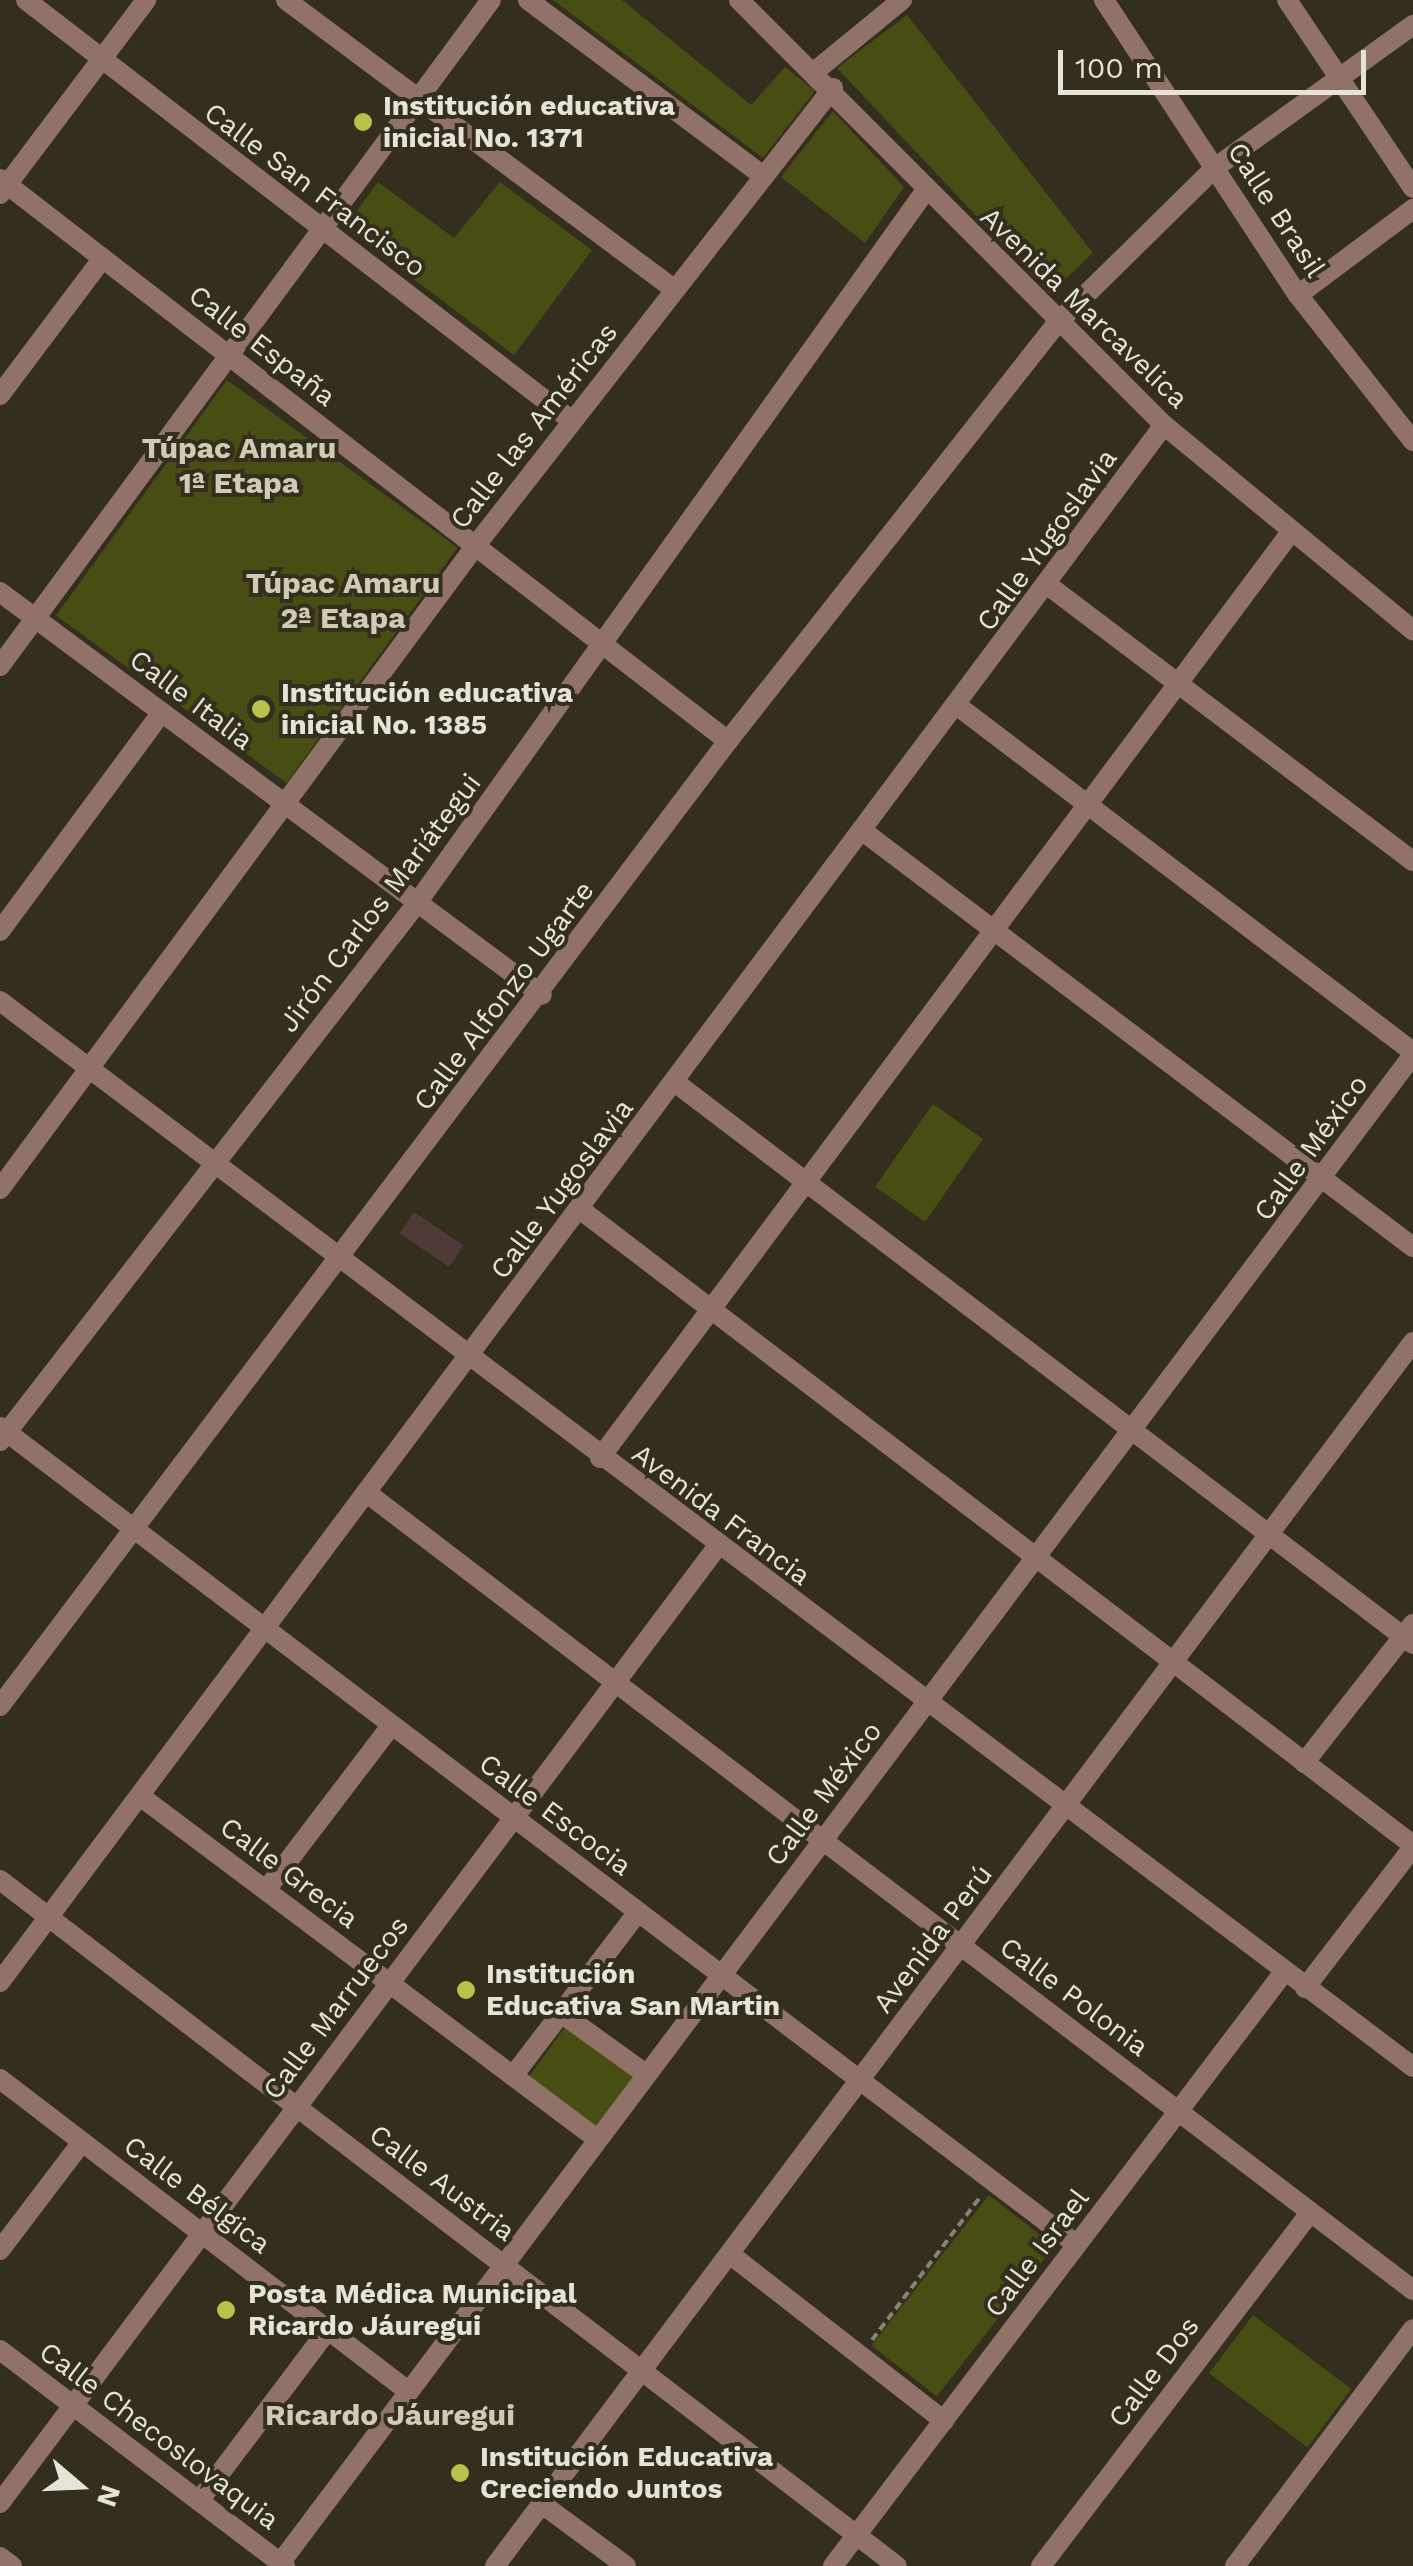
<!DOCTYPE html>
<html>
<head>
<meta charset="utf-8">
<style>
  body { margin:0 }
  #map { position:relative; width:1413px; height:2566px; overflow:hidden; background:#332e1d; font-family:"Work Sans",sans-serif }
  div>[style] { position:absolute }
  .green>* { inset:0; background:#484d14; transform-origin:0 0 }
  .building>* { inset:0; background:#4f3a38; transform-origin:0 0 }
  .path>* { height:4px; margin-top:-2px; transform-origin:0; background:repeating-linear-gradient(90deg,#878274 0 8px,transparent 0 13px) }
  .minor>* { height:20px; margin:-10px; padding:0 10px; transform-origin:10px; border-radius:10px; background:#917269 }
  .tertiary>* { height:20px; margin:-10px; padding:0 10px; transform-origin:10px; border-radius:10px; background:#917269 }
  .dots>* { width:28px; height:28px; translate:-50% -50%; box-sizing:border-box; border:5px solid #332e1d; border-radius:50% }
  span { translate:-50% -50%; white-space:nowrap; text-align:center; line-height:1.15; -webkit-text-stroke:8px #332e1d; paint-order:stroke }
  .poi-label { font-size:28px; color:#e6e3d8; font-weight:700 }
  .left { translate:0 -50%; text-align:left }
  .street-label { font-size:28px; color:#e6e3d8 }
  .neighbourhood-label { font-size:30px; color:#d1cbb5; font-weight:700 }
  .north { position:absolute; left:30px; top:2436px; width:100px; height:100px; -webkit-text-stroke:8px #332e1d; paint-order:stroke; rotate:109deg; font-size:28px; font-weight:700; line-height:40px; text-align:center; color:#e6e3d8 }
  .north::after { content:''; display:block; margin:auto; width:35px; height:45px; background:#e6e3d8; clip-path:polygon(50% 0,100% 100%,50% 72%,0 100%) }
  .scale { position:absolute; left:1058px; top:50px; width:308px; height:45px; box-sizing:border-box; border:5px solid #e6e3d8; border-top:0; padding-left:12px; font-size:30px; line-height:35px; white-space:nowrap; color:#e6e3d8; -webkit-text-stroke:8px #332e1d; paint-order:stroke }
</style>
</head>
<body>
<div id="map">
  <div class="green">
    <i style="clip-path:polygon(553px 0,622px 0,751px 105px,785px 67px,815px 91px,763px 158px)"></i>
    <i style="clip-path:polygon(907px 15px,1093px 253px,1050px 294px,837px 68px)"></i>
    <i style="clip-path:polygon(833px 111px,904px 187px,865px 243px,781px 177px)"></i>
    <i style="clip-path:polygon(378px 182px,454px 238px,500px 182px,592px 250px,514px 355px,345px 227px)"></i>
    <i style="left:227px;top:380px;width:285px;height:291px;rotate:36deg"></i>
    <i style="left:933px;top:1104px;width:61px;height:101px;rotate:35deg"></i>
    <i style="left:568px;top:2023px;width:85px;height:68px;rotate:36deg"></i>
    <i style="left:989px;top:2195px;width:83px;height:191px;rotate:38deg"></i>
    <i style="left:1253px;top:2315px;width:123px;height:73px;rotate:37deg"></i>
  </div>
  <div class="building">
    <i style="left:414px;top:1212px;width:60px;height:26px;rotate:34deg"></i>
  </div>
  <div class="path">
    <i style="left:872px;top:2340px;width:181px;rotate:-52.9deg"></i>
  </div>
  <div class="minor">
    <i style="left:26px;top:0;width:689px;rotate:37.63deg"></i>
    <i style="left:286px;top:0;width:485px;rotate:36.7deg"></i>
    <i style="left:528px;top:0;width:294px;rotate:36.8deg"></i>
    <i style="left:1104px;top:0;width:353px;rotate:56.7deg"></i>
    <i style="left:1298px;top:295px;width:186px;rotate:51.8deg"></i>
    <i style="left:1287px;top:0;width:226px;rotate:56.2deg"></i>
    <i style="left:814px;top:72px;width:114px;rotate:-39.3deg"></i>
    <i style="left:0;top:179px;width:920px;rotate:37.67deg"></i>
    <i style="left:0;top:194px;width:243px;rotate:-53deg"></i>
    <i style="left:1298px;top:295px;width:144px;rotate:-36.8deg"></i>
    <i style="left:0;top:395px;width:171px;rotate:-53.1deg"></i>
    <i style="left:1049px;top:586px;width:456px;rotate:37.1deg"></i>
    <i style="left:0;top:592px;width:675px;rotate:36.63deg"></i>
    <i style="left:0;top:666px;width:827px;rotate:-53.6deg"></i>
    <i style="left:959px;top:707px;width:570px;rotate:37.23deg"></i>
    <i style="left:864px;top:832px;width:688px;rotate:37.09deg"></i>
    <i style="left:0;top:931px;width:272px;rotate:-53.5deg"></i>
    <i style="left:676px;top:1083px;width:926px;rotate:37.28deg"></i>
    <i style="left:0;top:1189px;width:801px;rotate:-53.53deg"></i>
    <i style="left:476px;top:545px;width:580px;rotate:-52deg"></i>
    <i style="left:581px;top:1210px;width:1047px;rotate:37.35deg"></i>
    <i style="left:0;top:1427px;width:1352px;rotate:37.22deg"></i>
    <i style="left:0;top:1441px;width:681px;rotate:-52.22deg"></i>
    <i style="left:417px;top:903px;width:876px;rotate:-54.48deg"></i>
    <i style="left:600px;top:1458px;width:1155px;rotate:-53.27deg"></i>
    <i style="left:367px;top:1493px;width:1315px;rotate:37.31deg"></i>
    <i style="left:0;top:1706px;width:1209px;rotate:-52.97deg"></i>
    <i style="left:728px;top:741px;width:532px;rotate:-51.79deg"></i>
    <i style="left:1304px;top:1763px;width:177px;rotate:-51.9deg"></i>
    <i style="left:140px;top:1796px;width:571px;rotate:36.89deg"></i>
    <i style="left:0;top:1880px;width:1129px;rotate:37.41deg"></i>
    <i style="left:266px;top:1890px;width:206px;rotate:-52.7deg"></i>
    <i style="left:0;top:1982px;width:1944px;rotate:-53.22deg"></i>
    <i style="left:1305px;top:1988px;width:178px;rotate:-52.5deg"></i>
    <i style="left:561px;top:2013px;width:105px;rotate:35.7deg"></i>
    <i style="left:513px;top:2076px;width:206px;rotate:-52.7deg"></i>
    <i style="left:0;top:2079px;width:514px;rotate:37.41deg"></i>
    <i style="left:0;top:2250px;width:136px;rotate:-52.8deg"></i>
    <i style="left:731px;top:2255px;width:270px;rotate:37.9deg"></i>
    <i style="left:0;top:2350px;width:358px;rotate:37.2deg"></i>
    <i style="left:199px;top:2501px;width:214px;rotate:-53deg"></i>
    <i style="left:0;top:2503px;width:1195px;rotate:-53.13deg"></i>
    <i style="left:542px;top:2504px;width:104px;rotate:36.4deg"></i>
    <i style="left:0;top:2557px;width:15px;rotate:37deg"></i>
    <i style="left:278px;top:2566px;width:1890px;rotate:-53.09deg"></i>
    <i style="left:833px;top:2566px;width:746px;rotate:-52.79deg"></i>
    <i style="left:1041px;top:2566px;width:445px;rotate:-52.7deg"></i>
    <i style="left:1235px;top:2566px;width:296px;rotate:-53.1deg"></i>
  </div>
  <div class="tertiary">
    <i style="left:739px;top:0;width:601px;rotate:45deg"></i>
    <i style="left:1164px;top:425px;width:323px;rotate:39.5deg"></i>
    <i style="left:1057px;top:323px;width:223px;rotate:-44.5deg"></i>
    <i style="left:1216px;top:167px;width:243px;rotate:-35.8deg"></i>
    <i style="left:0;top:1001px;width:1770px;rotate:37.03deg"></i>
    <i style="left:495px;top:2566px;width:1530px;rotate:-53.13deg"></i>
  </div>
  <div class="dots">
    <i style="left:363px;top:122px;background:#b6c249"></i>
    <i style="left:261px;top:709px;background:#b6c249"></i>
    <i style="left:466px;top:1990px;background:#b6c249"></i>
    <i style="left:226px;top:2310px;background:#b6c249"></i>
    <i style="left:460px;top:2473px;background:#b6c249"></i>
  </div>
  <div class="poi-label">
    <span class="left" style="left:383px;top:122px">Institución educativa<br>inicial No. 1371</span>
    <span class="left" style="left:281px;top:709px">Institución educativa<br>inicial No. 1385</span>
    <span class="left" style="left:486px;top:1990px">Institución<br>Educativa San Martin</span>
    <span class="left" style="left:248px;top:2310px">Posta Médica Municipal<br>Ricardo Jáuregui</span>
    <span class="left" style="left:480px;top:2473px">Institución Educativa<br>Creciendo Juntos</span>
  </div>
  <div class="street-label">
    <span style="left:315px;top:190px;rotate:37deg">Calle San Francisco</span>
    <span style="left:1276px;top:210px;rotate:57deg">Calle Brasil</span>
    <span style="left:1084px;top:308px;rotate:44deg">Avenida Marcavelica</span>
    <span style="left:262px;top:346px;rotate:38deg">Calle España</span>
    <span style="left:534px;top:426px;rotate:-52deg">Calle las Américas</span>
    <span style="left:1047px;top:540px;rotate:-54deg">Calle Yugoslavia</span>
    <span style="left:191px;top:700px;rotate:37deg">Calle Italia</span>
    <span style="left:380px;top:903px;rotate:-53deg">Jirón Carlos Mariátegui</span>
    <span style="left:504px;top:996px;rotate:-53deg">Calle Alfonzo Ugarte</span>
    <span style="left:1311px;top:1148px;rotate:-54deg">Calle México</span>
    <span style="left:562px;top:1189px;rotate:-53deg">Calle Yugoslavia</span>
    <span style="left:721px;top:1515px;rotate:37deg">Avenida Francia</span>
    <span style="left:824px;top:1794px;rotate:-53deg">Calle México</span>
    <span style="left:555px;top:1815px;rotate:37deg">Calle Escocia</span>
    <span style="left:289px;top:1873px;rotate:37deg">Calle Grecia</span>
    <span style="left:933px;top:1939px;rotate:-53deg">Avenida Perú</span>
    <span style="left:1074px;top:1997px;rotate:37deg">Calle Polonia</span>
    <span style="left:336px;top:2008px;rotate:-53deg">Calle Marruecos</span>
    <span style="left:442px;top:2183px;rotate:37deg">Calle Austria</span>
    <span style="left:197px;top:2195px;rotate:37deg">Calle Bélgica</span>
    <span style="left:1037px;top:2253px;rotate:-53deg">Calle Israel</span>
    <span style="left:1154px;top:2372px;rotate:-53deg">Calle Dos</span>
    <span style="left:159px;top:2436px;rotate:37deg">Calle Checoslovaquia</span>
  </div>
  <div class="neighbourhood-label">
    <span style="left:239px;top:465px">Túpac Amaru<br>1ª Etapa</span>
    <span style="left:343px;top:600px">Túpac Amaru<br>2ª Etapa</span>
    <span style="left:390px;top:2415px">Ricardo Jáuregui</span>
  </div>
  <div class="north">N</div>
  <div class="scale">100 m</div>
</div>
</body>
</html>
